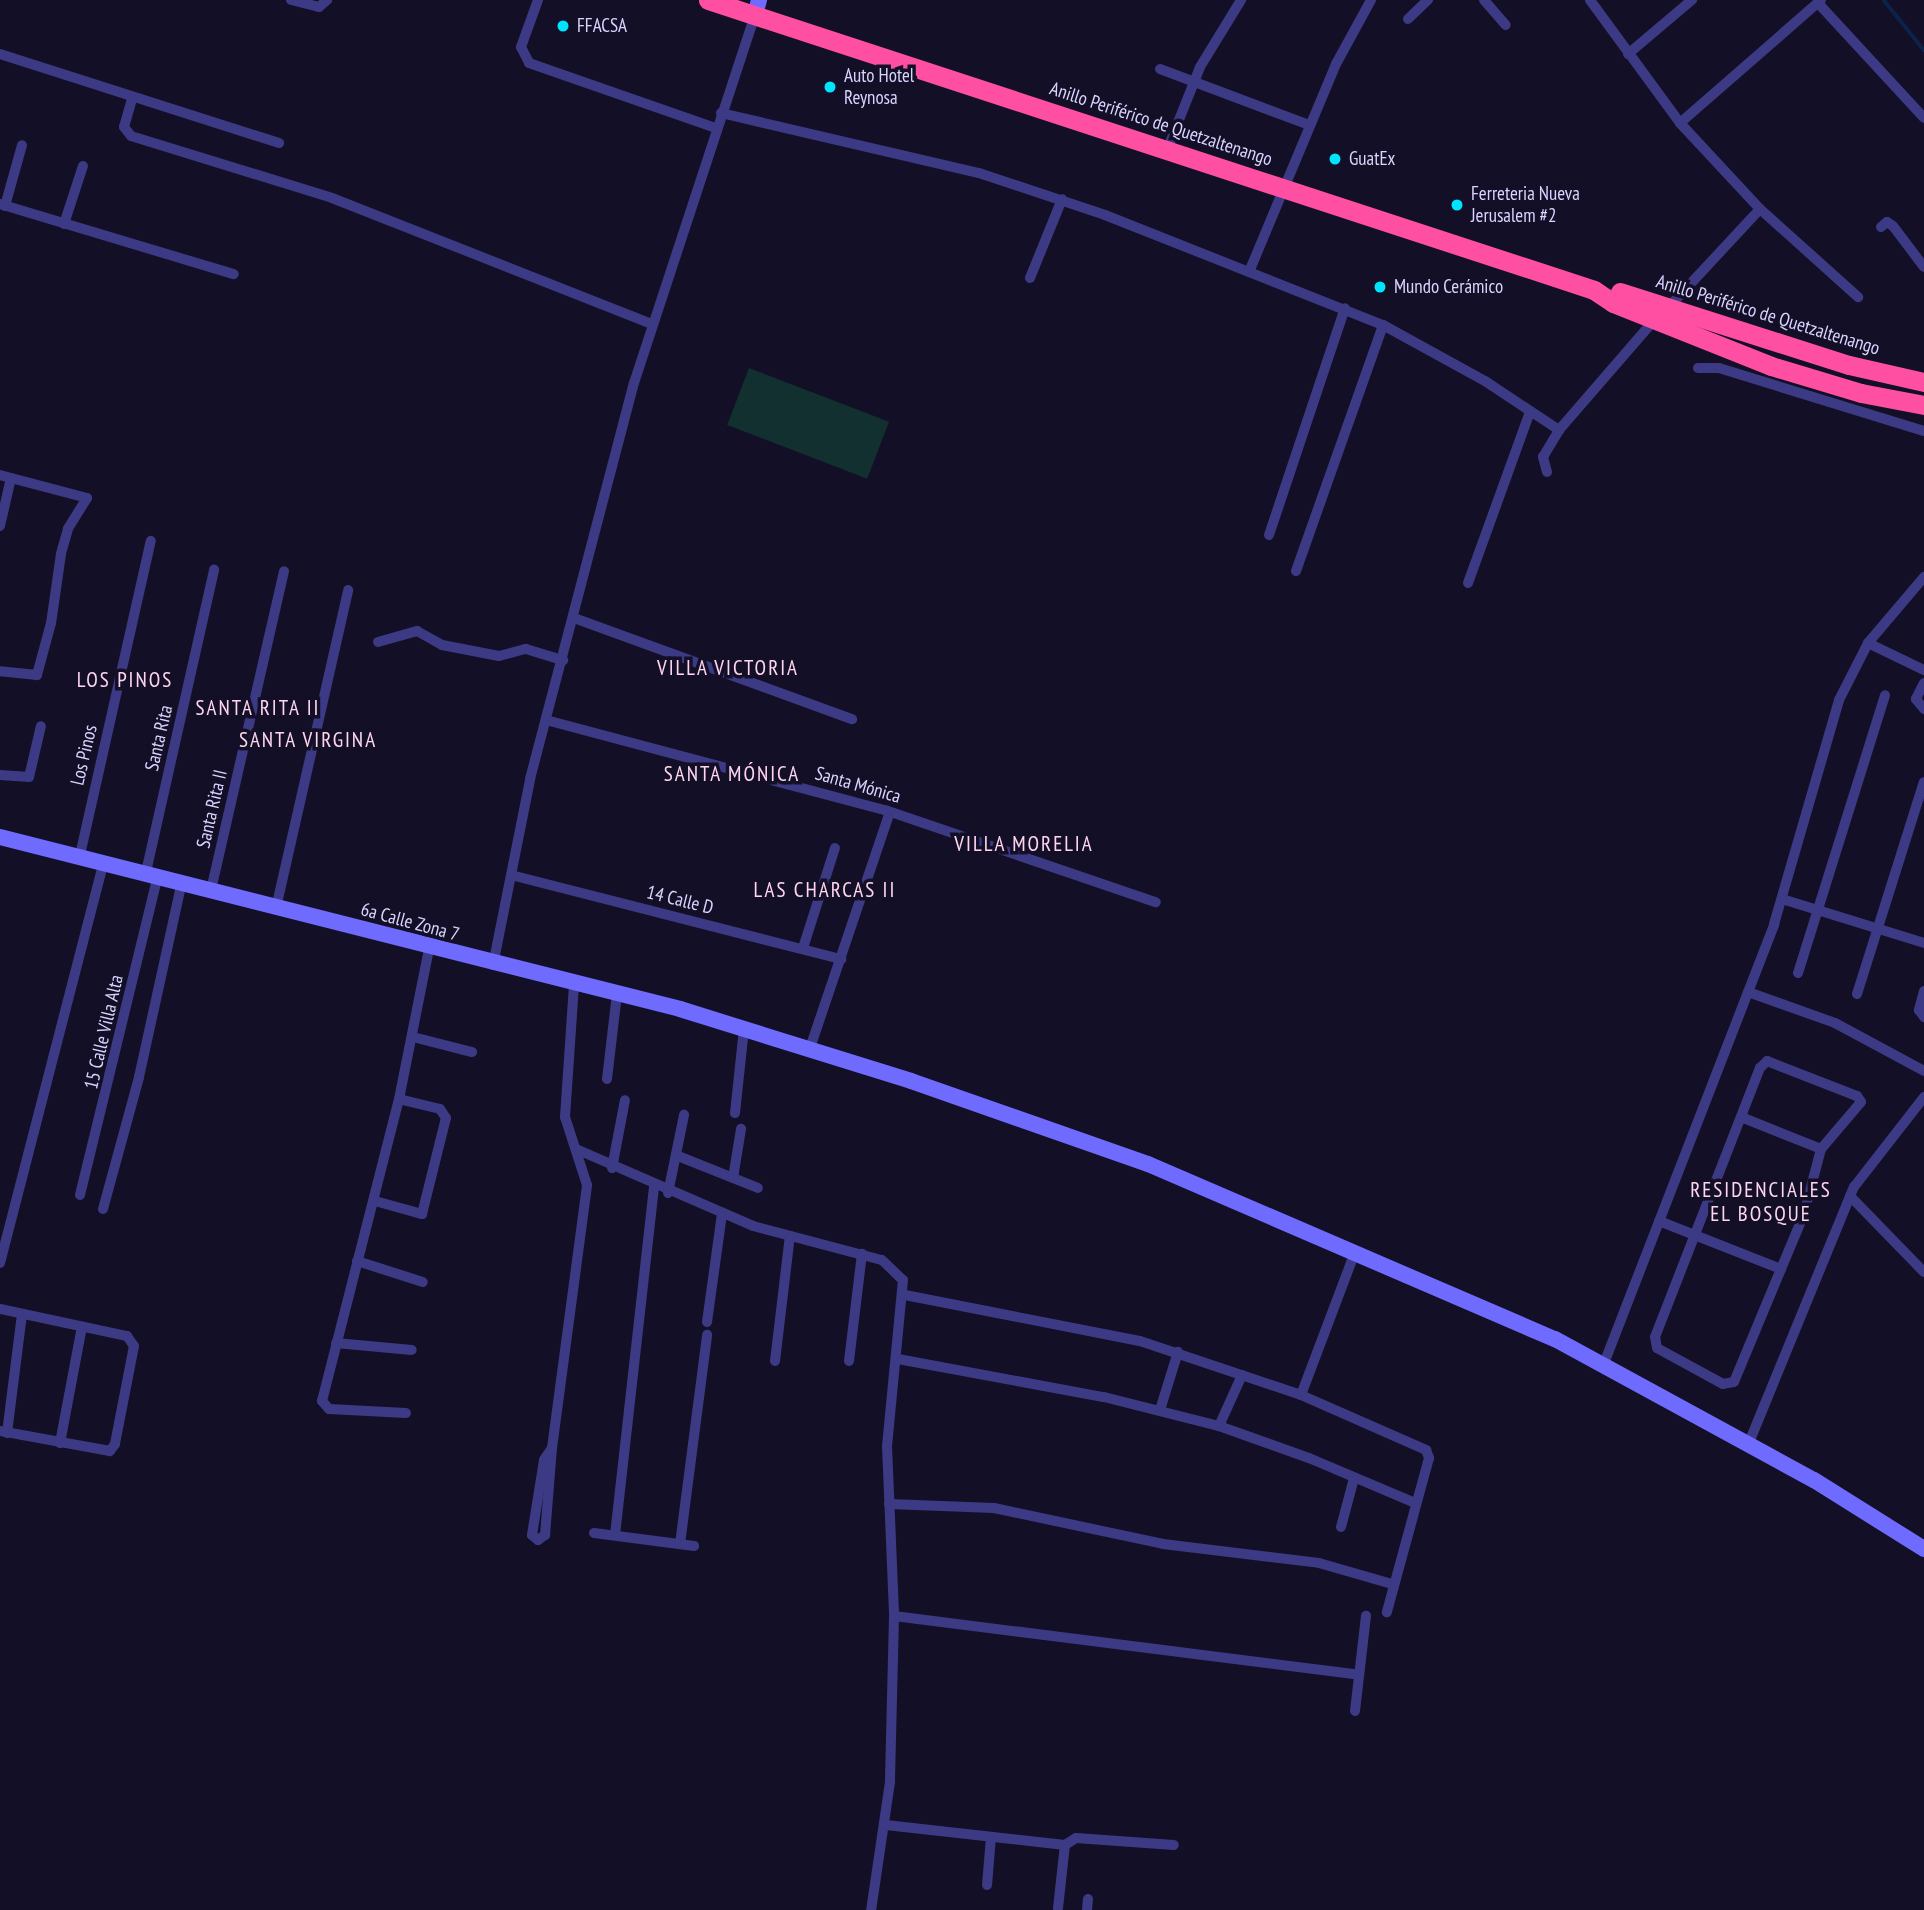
<!DOCTYPE html>
<html>
<head>
<meta charset="utf-8">
<style>
  body { margin:0 }
  #map { position:relative; width:1924px; height:1910px; overflow:hidden; background:#130f26; font-family:"PT Sans Narrow",sans-serif }
  div>[style] { position:absolute }
  .green>* { inset:0; background:#12302f; transform-origin:0 0 }
  .stream>* { height:3.5px; margin:-1.75px; padding:0 1.75px; transform-origin:1.75px; border-radius:1.75px; background:#0c2248 }
  .street>* { height:10px; margin:-5px; padding:0 5px; transform-origin:5px; border-radius:5px; background:#3d3a85 }
  .secondary>* { height:16px; margin:-8px; padding:0 8px; transform-origin:8px; border-radius:8px; background:#6f6bff }
  .highway>* { height:19px; margin:-9.5px; padding:0 9.5px; transform-origin:9.5px; border-radius:9.5px; background:#ff4fa3 }
  .dots>* { width:19px; height:19px; translate:-50% -50%; box-sizing:border-box; border:4px solid #130f26; border-radius:50% }
  span { translate:-50% -50%; white-space:nowrap; text-align:center; line-height:1.15; -webkit-text-stroke:7px #130f26; paint-order:stroke }
  .poi-label { font-size:19px; color:#d9d4ff }
  .left { translate:0 -50%; text-align:left }
  .street-label { font-size:19px; color:#d9d4ff }
  .neighbourhood-label { font-size:21px; color:#ffd6f0; letter-spacing:2px }
</style>
</head>
<body>
<div id="map">
  <div class="green">
    <i style="left:749px;top:368px;width:150px;height:61px;rotate:21deg"></i>
  </div>
  <div class="stream">
    <i style="left:1884px;top:0;width:64px;rotate:51.3deg"></i>
  </div>
  <div class="street">
    <i style="left:291px;top:0;width:29px;rotate:14deg"></i>
    <i style="left:319px;top:7px;width:11px;rotate:-41deg"></i>
    <i style="left:538px;top:0;width:50px;rotate:109.9deg"></i>
    <i style="left:521px;top:47px;width:18px;rotate:63deg"></i>
    <i style="left:529px;top:63px;width:198px;rotate:19.2deg"></i>
    <i style="left:1484px;top:0;width:33px;rotate:49deg"></i>
    <i style="left:1590px;top:0;width:152px;rotate:53.8deg"></i>
    <i style="left:1680px;top:123px;width:117px;rotate:47.1deg"></i>
    <i style="left:1760px;top:209px;width:132px;rotate:41.9deg"></i>
    <i style="left:1818px;top:3px;width:156px;rotate:47.3deg"></i>
    <i style="left:1408px;top:19px;width:28px;rotate:-44deg"></i>
    <i style="left:0;top:54px;width:293px;rotate:17.7deg"></i>
    <i style="left:1628px;top:54px;width:84px;rotate:-40.2deg"></i>
    <i style="left:1160px;top:69px;width:159px;rotate:20.6deg"></i>
    <i style="left:132px;top:99px;width:29px;rotate:106deg"></i>
    <i style="left:124px;top:127px;width:11px;rotate:52deg"></i>
    <i style="left:131px;top:136px;width:210px;rotate:17.1deg"></i>
    <i style="left:332px;top:198px;width:344px;rotate:21.5deg"></i>
    <i style="left:721px;top:113px;width:265px;rotate:13.1deg"></i>
    <i style="left:979px;top:173px;width:133px;rotate:18.4deg"></i>
    <i style="left:1105px;top:215px;width:299px;rotate:21.6deg"></i>
    <i style="left:1383px;top:325px;width:116px;rotate:28.8deg"></i>
    <i style="left:1485px;top:381px;width:89px;rotate:33.5deg"></i>
    <i style="left:1680px;top:123px;width:187px;rotate:-41.1deg"></i>
    <i style="left:1167px;top:150px;width:89px;rotate:-68.3deg"></i>
    <i style="left:1200px;top:67px;width:79px;rotate:-58.5deg"></i>
    <i style="left:0;top:204px;width:244px;rotate:16.7deg"></i>
    <i style="left:5px;top:206px;width:63px;rotate:-74.4deg"></i>
    <i style="left:64px;top:224px;width:61px;rotate:-71.9deg"></i>
    <i style="left:1881px;top:227px;width:8px;rotate:-40deg"></i>
    <i style="left:1887px;top:222px;width:7px;rotate:34deg"></i>
    <i style="left:1893px;top:226px;width:51px;rotate:52.9deg"></i>
    <i style="left:1249px;top:272px;width:225px;rotate:-67.3deg"></i>
    <i style="left:1336px;top:64px;width:73px;rotate:-61.3deg"></i>
    <i style="left:1030px;top:278px;width:85px;rotate:-67.9deg"></i>
    <i style="left:1668px;top:308px;width:135px;rotate:-47.1deg"></i>
    <i style="left:1698px;top:368px;width:21px"></i>
    <i style="left:1719px;top:368px;width:214px;rotate:17.1deg"></i>
    <i style="left:1547px;top:472px;width:16px;rotate:-105deg"></i>
    <i style="left:1543px;top:457px;width:31px;rotate:-59deg"></i>
    <i style="left:1559px;top:430px;width:148px;rotate:-49.1deg"></i>
    <i style="left:0;top:475px;width:90px;rotate:14.8deg"></i>
    <i style="left:87px;top:498px;width:36px;rotate:122deg"></i>
    <i style="left:68px;top:529px;width:26px;rotate:106deg"></i>
    <i style="left:61px;top:554px;width:70px;rotate:98.2deg"></i>
    <i style="left:51px;top:623px;width:54px;rotate:105.1deg"></i>
    <i style="left:37px;top:675px;width:37px;rotate:-174deg"></i>
    <i style="left:0;top:526px;width:49px;rotate:-77.1deg"></i>
    <i style="left:1269px;top:535px;width:239px;rotate:-71.5deg"></i>
    <i style="left:1296px;top:571px;width:261px;rotate:-70.5deg"></i>
    <i style="left:1468px;top:583px;width:182px;rotate:-70.1deg"></i>
    <i style="left:574px;top:618px;width:296px;rotate:20deg"></i>
    <i style="left:378px;top:642px;width:41px;rotate:-15.8deg"></i>
    <i style="left:417px;top:631px;width:29px;rotate:29deg"></i>
    <i style="left:442px;top:645px;width:58px;rotate:10.9deg"></i>
    <i style="left:499px;top:656px;width:28px;rotate:-15deg"></i>
    <i style="left:526px;top:649px;width:39px;rotate:17deg"></i>
    <i style="left:1868px;top:643px;width:62px;rotate:25.7deg"></i>
    <i style="left:1924px;top:683px;width:18px;rotate:117deg"></i>
    <i style="left:1916px;top:699px;width:13px;rotate:51deg"></i>
    <i style="left:546px;top:720px;width:351px;rotate:14.9deg"></i>
    <i style="left:885px;top:810px;width:286px;rotate:18.8deg"></i>
    <i style="left:0;top:775px;width:29px;rotate:4deg"></i>
    <i style="left:29px;top:777px;width:52px;rotate:-76.8deg"></i>
    <i style="left:80px;top:855px;width:322px;rotate:-77.3deg"></i>
    <i style="left:146px;top:872px;width:310px;rotate:-77.3deg"></i>
    <i style="left:511px;top:875px;width:341px;rotate:14.3deg"></i>
    <i style="left:211px;top:890px;width:327px;rotate:-77.1deg"></i>
    <i style="left:1782px;top:899px;width:149px;rotate:17.2deg"></i>
    <i style="left:276px;top:908px;width:326px;rotate:-77.2deg"></i>
    <i style="left:803px;top:948px;width:105px;rotate:-72.3deg"></i>
    <i style="left:493px;top:965px;width:190px;rotate:-78.7deg"></i>
    <i style="left:530px;top:779px;width:409px;rotate:-75.3deg"></i>
    <i style="left:634px;top:383px;width:387px;rotate:-71.8deg"></i>
    <i style="left:1798px;top:973px;width:291px;rotate:-72.6deg"></i>
    <i style="left:1924px;top:991px;width:20px;rotate:105deg"></i>
    <i style="left:1919px;top:1010px;width:9px;rotate:54deg"></i>
    <i style="left:1748px;top:992px;width:92px;rotate:19.6deg"></i>
    <i style="left:1835px;top:1023px;width:101px;rotate:28.3deg"></i>
    <i style="left:1857px;top:994px;width:222px;rotate:-72.5deg"></i>
    <i style="left:413px;top:1037px;width:61px;rotate:14.3deg"></i>
    <i style="left:810px;top:1048px;width:249px;rotate:-71.3deg"></i>
    <i style="left:1767px;top:1061px;width:97px;rotate:21.3deg"></i>
    <i style="left:1857px;top:1096px;width:7px;rotate:56deg"></i>
    <i style="left:1861px;top:1102px;width:62px;rotate:130.4deg"></i>
    <i style="left:1821px;top:1149px;width:67px;rotate:104.7deg"></i>
    <i style="left:1804px;top:1214px;width:60px;rotate:112.7deg"></i>
    <i style="left:1781px;top:1269px;width:122px;rotate:112.6deg"></i>
    <i style="left:1734px;top:1382px;width:11px;rotate:170deg"></i>
    <i style="left:1723px;top:1384px;width:75px;rotate:-151.4deg"></i>
    <i style="left:1657px;top:1348px;width:11px;rotate:-100deg"></i>
    <i style="left:1655px;top:1337px;width:289px;rotate:-68.7deg"></i>
    <i style="left:1760px;top:1068px;width:10px;rotate:-45deg"></i>
    <i style="left:607px;top:1079px;width:86px;rotate:-83.3deg"></i>
    <i style="left:735px;top:1113px;width:84px;rotate:-83.9deg"></i>
    <i style="left:1741px;top:1117px;width:86px;rotate:21.8deg"></i>
    <i style="left:576px;top:1149px;width:193px;rotate:23.5deg"></i>
    <i style="left:753px;top:1226px;width:133px;rotate:14.8deg"></i>
    <i style="left:882px;top:1260px;width:29px;rotate:44deg"></i>
    <i style="left:903px;top:1280px;width:167px;rotate:95.5deg"></i>
    <i style="left:887px;top:1446px;width:170px;rotate:87.6deg"></i>
    <i style="left:894px;top:1616px;width:166px;rotate:91.4deg"></i>
    <i style="left:890px;top:1782px;width:129px;rotate:98.4deg"></i>
    <i style="left:678px;top:1156px;width:86px;rotate:21.8deg"></i>
    <i style="left:612px;top:1168px;width:69px;rotate:-79.2deg"></i>
    <i style="left:733px;top:1178px;width:50px;rotate:-80.7deg"></i>
    <i style="left:668px;top:1193px;width:80px;rotate:-78.4deg"></i>
    <i style="left:80px;top:1195px;width:329px;rotate:-76.3deg"></i>
    <i style="left:1850px;top:1196px;width:106px;rotate:45.8deg"></i>
    <i style="left:375px;top:1201px;width:49px;rotate:15.5deg"></i>
    <i style="left:422px;top:1214px;width:99px;rotate:-76deg"></i>
    <i style="left:446px;top:1118px;width:11px;rotate:-124deg"></i>
    <i style="left:440px;top:1109px;width:42px;rotate:-166.3deg"></i>
    <i style="left:103px;top:1209px;width:137px;rotate:-74.7deg"></i>
    <i style="left:139px;top:1077px;width:200px;rotate:-77.6deg"></i>
    <i style="left:1659px;top:1221px;width:131px;rotate:21.5deg"></i>
    <i style="left:357px;top:1261px;width:69px;rotate:17.7deg"></i>
    <i style="left:0;top:1263px;width:415px;rotate:-75.5deg"></i>
    <i style="left:905px;top:1295px;width:239px;rotate:11.1deg"></i>
    <i style="left:1140px;top:1341px;width:170px;rotate:18.5deg"></i>
    <i style="left:1301px;top:1395px;width:137px;rotate:23.7deg"></i>
    <i style="left:1426px;top:1450px;width:9px;rotate:69deg"></i>
    <i style="left:1429px;top:1458px;width:160px;rotate:105.3deg"></i>
    <i style="left:0;top:1309px;width:130px;rotate:12deg"></i>
    <i style="left:127px;top:1336px;width:12px;rotate:55deg"></i>
    <i style="left:134px;top:1346px;width:100px;rotate:101deg"></i>
    <i style="left:115px;top:1444px;width:9px;rotate:126deg"></i>
    <i style="left:110px;top:1451px;width:112px;rotate:-169.7deg"></i>
    <i style="left:707px;top:1322px;width:109px;rotate:-82.1deg"></i>
    <i style="left:336px;top:1343px;width:76px;rotate:5.3deg"></i>
    <i style="left:898px;top:1359px;width:209px;rotate:10.5deg"></i>
    <i style="left:1104px;top:1397px;width:119px;rotate:14.2deg"></i>
    <i style="left:1219px;top:1426px;width:96px;rotate:19.6deg"></i>
    <i style="left:1309px;top:1458px;width:115px;rotate:23deg"></i>
    <i style="left:775px;top:1361px;width:126px;rotate:-83.2deg"></i>
    <i style="left:849px;top:1361px;width:108px;rotate:-83.1deg"></i>
    <i style="left:1603px;top:1366px;width:474px;rotate:-68.8deg"></i>
    <i style="left:1774px;top:924px;width:233px;rotate:-73.8deg"></i>
    <i style="left:1839px;top:700px;width:64px;rotate:-63deg"></i>
    <i style="left:1868px;top:643px;width:87px;rotate:-49.7deg"></i>
    <i style="left:1301px;top:1395px;width:153px;rotate:-69.3deg"></i>
    <i style="left:1160px;top:1410px;width:61px;rotate:-72.8deg"></i>
    <i style="left:406px;top:1413px;width:77px;rotate:-177deg"></i>
    <i style="left:329px;top:1409px;width:11px;rotate:-131deg"></i>
    <i style="left:322px;top:1401px;width:312px;rotate:-75.7deg"></i>
    <i style="left:399px;top:1099px;width:153px;rotate:-78.7deg"></i>
    <i style="left:1219px;top:1426px;width:56px;rotate:-65.7deg"></i>
    <i style="left:7px;top:1433px;width:120px;rotate:-82.8deg"></i>
    <i style="left:60px;top:1443px;width:118px;rotate:-79.3deg"></i>
    <i style="left:1748px;top:1445px;width:279px;rotate:-67.7deg"></i>
    <i style="left:1854px;top:1187px;width:114px;rotate:-52.1deg"></i>
    <i style="left:552px;top:1448px;width:14px;rotate:124deg"></i>
    <i style="left:544px;top:1460px;width:76px;rotate:99.1deg"></i>
    <i style="left:532px;top:1535px;width:8px;rotate:40deg"></i>
    <i style="left:538px;top:1540px;width:9px;rotate:-36deg"></i>
    <i style="left:545px;top:1535px;width:87px;rotate:-85.4deg"></i>
    <i style="left:552px;top:1448px;width:265px;rotate:-82.4deg"></i>
    <i style="left:587px;top:1185px;width:71px;rotate:-107.9deg"></i>
    <i style="left:565px;top:1117px;width:132px;rotate:-86.1deg"></i>
    <i style="left:889px;top:1504px;width:105px;rotate:2.2deg"></i>
    <i style="left:994px;top:1508px;width:173px;rotate:12deg"></i>
    <i style="left:1163px;top:1544px;width:157px;rotate:6.9deg"></i>
    <i style="left:1319px;top:1563px;width:76px;rotate:16deg"></i>
    <i style="left:1341px;top:1527px;width:51px;rotate:-75.1deg"></i>
    <i style="left:594px;top:1533px;width:101px;rotate:7.4deg"></i>
    <i style="left:615px;top:1535px;width:350px;rotate:-83.6deg"></i>
    <i style="left:680px;top:1544px;width:211px;rotate:-82.6deg"></i>
    <i style="left:894px;top:1616px;width:469px;rotate:7.2deg"></i>
    <i style="left:1355px;top:1711px;width:96px;rotate:-83.4deg"></i>
    <i style="left:886px;top:1825px;width:180px;rotate:6.4deg"></i>
    <i style="left:1065px;top:1845px;width:13px;rotate:-32deg"></i>
    <i style="left:1076px;top:1838px;width:98px;rotate:4.1deg"></i>
    <i style="left:987px;top:1885px;width:48px;rotate:-85.2deg"></i>
    <i style="left:1058px;top:1908px;width:63px;rotate:-83.7deg"></i>
    <i style="left:1087px;top:1910px;width:11px;rotate:-85deg"></i>
  </div>
  <div class="secondary">
    <i style="left:755px;top:15px;width:16px;rotate:-75deg"></i>
    <i style="left:0;top:837px;width:701px;rotate:14.19deg"></i>
    <i style="left:680px;top:1009px;width:242px;rotate:17.3deg"></i>
    <i style="left:911px;top:1081px;width:251px;rotate:19.3deg"></i>
    <i style="left:1148px;top:1164px;width:443px;rotate:23.3deg"></i>
    <i style="left:1555px;top:1339px;width:295px;rotate:28.6deg"></i>
    <i style="left:1814px;top:1480px;width:130px;rotate:32.1deg"></i>
  </div>
  <div class="highway">
    <i style="left:708px;top:0;width:932px;rotate:18.12deg"></i>
    <i style="left:1594px;top:290px;width:23px;rotate:34deg"></i>
    <i style="left:1613px;top:303px;width:170px;rotate:21.7deg"></i>
    <i style="left:1771px;top:366px;width:94px;rotate:16.7deg"></i>
    <i style="left:1861px;top:393px;width:64px;rotate:10.8deg"></i>
    <i style="left:1620px;top:292px;width:240px;rotate:17.7deg"></i>
    <i style="left:1849px;top:365px;width:77px;rotate:12.8deg"></i>
  </div>
  <div class="dots">
    <i style="left:563px;top:26px;background:#00e5ff"></i>
    <i style="left:830px;top:87px;background:#00e5ff"></i>
    <i style="left:1335px;top:159px;background:#00e5ff"></i>
    <i style="left:1457px;top:205px;background:#00e5ff"></i>
    <i style="left:1380px;top:287px;background:#00e5ff"></i>
  </div>
  <div class="poi-label">
    <span class="left" style="left:577px;top:26px">FFACSA</span>
    <span class="left" style="left:844px;top:87px">Auto Hotel<br>Reynosa</span>
    <span class="left" style="left:1349px;top:159px">GuatEx</span>
    <span class="left" style="left:1471px;top:205px">Ferreteria Nueva<br>Jerusalem #2</span>
    <span class="left" style="left:1394px;top:287px">Mundo Cerámico</span>
  </div>
  <div class="street-label">
    <span style="left:1161px;top:124px;rotate:18deg">Anillo Periférico de Quetzaltenango</span>
    <span style="left:1768px;top:315px;rotate:17deg">Anillo Periférico de Quetzaltenango</span>
    <span style="left:159px;top:738px;rotate:-77deg">Santa Rita</span>
    <span style="left:84px;top:755px;rotate:-77deg">Los Pinos</span>
    <span style="left:858px;top:785px;rotate:16deg">Santa Mónica</span>
    <span style="left:212px;top:809px;rotate:-77deg">Santa Rita II</span>
    <span style="left:680px;top:900px;rotate:14deg">14 Calle D</span>
    <span style="left:410px;top:922px;rotate:15deg">6a Calle Zona 7</span>
    <span style="left:104px;top:1032px;rotate:-77deg">15 Calle Villa Alta</span>
  </div>
  <div class="neighbourhood-label">
    <span style="left:728px;top:668px">VILLA VICTORIA</span>
    <span style="left:125px;top:680px">LOS PINOS</span>
    <span style="left:258px;top:708px">SANTA RITA II</span>
    <span style="left:308px;top:740px">SANTA VIRGINA</span>
    <span style="left:732px;top:774px">SANTA MÓNICA</span>
    <span style="left:1024px;top:844px">VILLA MORELIA</span>
    <span style="left:825px;top:890px">LAS CHARCAS II</span>
    <span style="left:1761px;top:1202px">RESIDENCIALES<br>EL BOSQUE</span>
  </div>
</div>
</body>
</html>
